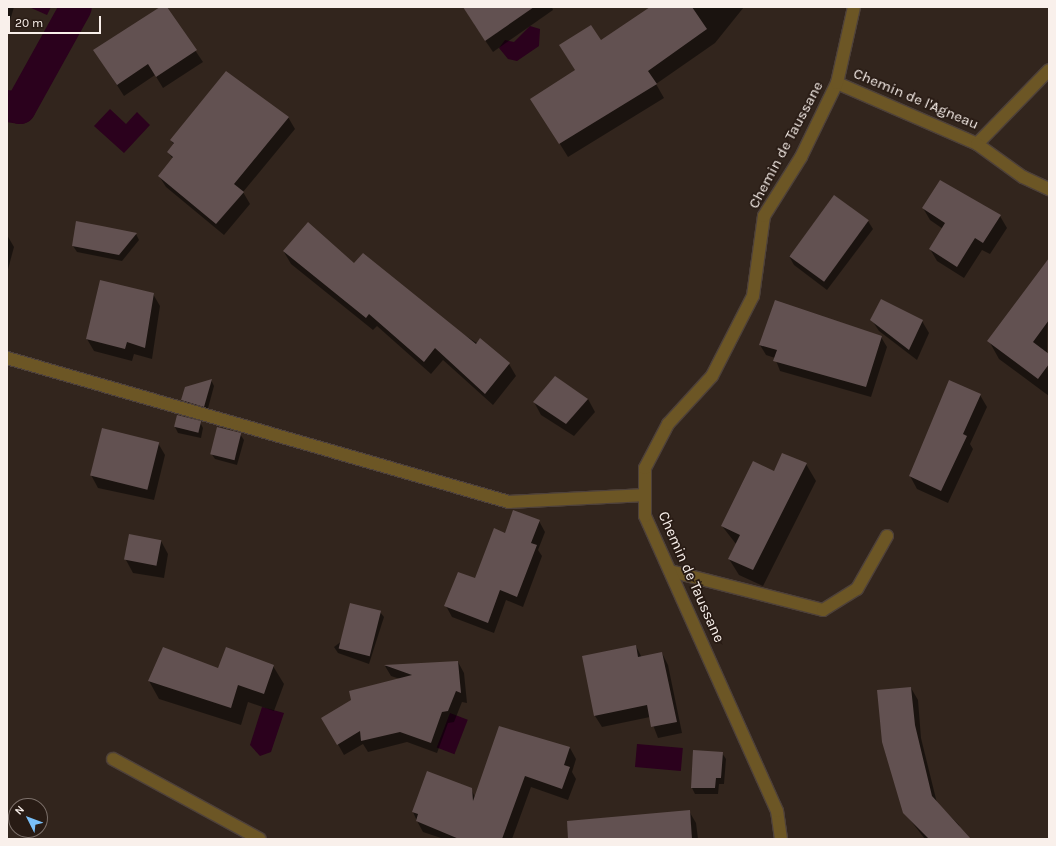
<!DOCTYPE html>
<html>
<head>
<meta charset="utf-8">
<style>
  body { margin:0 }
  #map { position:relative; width:1056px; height:846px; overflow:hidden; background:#32251d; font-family:Karla,sans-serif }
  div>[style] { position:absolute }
  .water>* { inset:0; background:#2b011d; transform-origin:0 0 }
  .shadow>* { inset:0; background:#0007 }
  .canal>* { height:32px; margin:-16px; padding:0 16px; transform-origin:16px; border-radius:16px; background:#2b011d }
  .building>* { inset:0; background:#625151; transform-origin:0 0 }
  .roads { filter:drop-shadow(1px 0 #4e413a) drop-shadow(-1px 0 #4e413a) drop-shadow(0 1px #4e413a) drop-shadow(0 -1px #4e413a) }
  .street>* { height:12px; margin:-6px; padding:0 6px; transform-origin:6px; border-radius:6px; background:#6c5625 }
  span { translate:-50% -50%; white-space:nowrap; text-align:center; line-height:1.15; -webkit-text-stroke:3.5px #281b14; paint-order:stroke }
  .street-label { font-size:15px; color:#f9f0eb }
  .frame { position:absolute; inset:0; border:8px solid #f9f0eb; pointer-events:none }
  .north { position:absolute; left:8px; top:798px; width:40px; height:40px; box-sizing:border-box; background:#281b14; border:1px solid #7c706a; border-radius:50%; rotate:312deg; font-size:11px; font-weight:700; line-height:16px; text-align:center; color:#f9f0eb }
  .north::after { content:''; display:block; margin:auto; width:14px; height:18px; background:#79bff8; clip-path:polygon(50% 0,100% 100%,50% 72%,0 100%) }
  .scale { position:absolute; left:8px; top:16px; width:93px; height:18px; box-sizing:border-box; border:2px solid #f9f0eb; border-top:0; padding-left:5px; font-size:12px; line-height:14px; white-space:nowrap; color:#f9f0eb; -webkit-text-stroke:3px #281b14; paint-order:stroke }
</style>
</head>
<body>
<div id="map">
  <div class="water">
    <i style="clip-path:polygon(29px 7px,51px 7px,47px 15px)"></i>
    <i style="clip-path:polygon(530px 26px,540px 29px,539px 46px,517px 61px,508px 59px,499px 48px,505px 40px,514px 42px)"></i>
    <i style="clip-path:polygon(110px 109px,126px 124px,137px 112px,150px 125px,124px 153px,94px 126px)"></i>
    <i style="clip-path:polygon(262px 707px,284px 713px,271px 752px,260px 756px,250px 745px)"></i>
    <i style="left:450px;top:713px;width:19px;height:37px;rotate:21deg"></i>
    <i style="left:637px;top:744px;width:46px;height:23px;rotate:5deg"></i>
  </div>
  <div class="shadow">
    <i style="clip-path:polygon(7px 7px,14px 7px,9px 24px,7px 23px)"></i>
    <i style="clip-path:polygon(162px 7px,166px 7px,203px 62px,163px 88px,155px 75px,124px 96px,102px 62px)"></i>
    <i style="clip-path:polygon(476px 7px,552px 7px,553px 10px,493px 52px,474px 24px)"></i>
    <i style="clip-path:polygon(652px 7px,744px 7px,715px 43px,656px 84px,664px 98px,568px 157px,540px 112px,576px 71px,560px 46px,601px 41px)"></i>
    <i style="clip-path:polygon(288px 117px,295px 129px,243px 192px,250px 204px,224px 235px,166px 187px,159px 176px,173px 159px,168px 152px,174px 145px,171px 140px)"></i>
    <i style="clip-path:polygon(923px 208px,1000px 216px,1007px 228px,990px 254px,982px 250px,964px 278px,937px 261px,930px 249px,943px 229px,930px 220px)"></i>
    <i style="clip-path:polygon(868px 221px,873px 229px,827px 290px,794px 265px,789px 256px)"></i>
    <i style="clip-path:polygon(136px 234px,139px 240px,122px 261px,77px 252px,73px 246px)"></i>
    <i style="clip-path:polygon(7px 235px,14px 247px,7px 273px)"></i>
    <i style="clip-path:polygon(284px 252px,355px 264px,509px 364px,516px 376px,493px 405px,443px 360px,431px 374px,377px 326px,373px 330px,291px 264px)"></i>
    <i style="clip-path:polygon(1049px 260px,1047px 354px,1049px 396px,999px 359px,989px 341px)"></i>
    <i style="clip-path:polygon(153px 294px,160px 306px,152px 359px,134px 354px,132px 361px,94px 351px,87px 339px)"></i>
    <i style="clip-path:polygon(871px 319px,922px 321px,929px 333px,917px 360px,879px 331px)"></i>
    <i style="clip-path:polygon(881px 337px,887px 347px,871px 397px,780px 371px,775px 358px,766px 355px,760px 345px)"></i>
    <i style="clip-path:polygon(211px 380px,214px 386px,207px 412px,186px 406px,182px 400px)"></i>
    <i style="clip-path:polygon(980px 395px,987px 407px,970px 444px,973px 449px,948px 503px,917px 489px,910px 476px)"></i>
    <i style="clip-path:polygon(588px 399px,595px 412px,574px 436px,541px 415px,534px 402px)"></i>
    <i style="clip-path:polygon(200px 422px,203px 428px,201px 438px,178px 433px,175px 427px)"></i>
    <i style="clip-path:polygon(240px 434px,244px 440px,237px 465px,215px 459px,211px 453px)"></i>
    <i style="clip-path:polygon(158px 443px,165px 455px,154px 500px,98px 488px,91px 475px)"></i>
    <i style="clip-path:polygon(783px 454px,806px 464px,816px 481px,763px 586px,739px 575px,729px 559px,736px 544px,722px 526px,774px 472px)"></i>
    <i style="clip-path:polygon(539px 521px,545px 532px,538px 550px,542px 556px,523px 607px,506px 600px,494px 633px,452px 617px,446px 606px,476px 579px,505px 534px)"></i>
    <i style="clip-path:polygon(161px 541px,168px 554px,164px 578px,133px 573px,126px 560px)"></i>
    <i style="clip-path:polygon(380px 612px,384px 617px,369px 664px,338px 653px,334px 647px)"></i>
    <i style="clip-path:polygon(636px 646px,642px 658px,662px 653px,668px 665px,682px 733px,658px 738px,650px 717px,602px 727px,595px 716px,584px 657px)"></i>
    <i style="clip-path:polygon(458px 662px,464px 673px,467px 703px,462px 702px,454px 722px,448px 723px,437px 753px,407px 742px,368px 752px,363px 744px,344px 755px,323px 718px,400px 679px,391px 676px,385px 666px)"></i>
    <i style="clip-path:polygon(273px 666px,284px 684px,274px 711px,248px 702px,241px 725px,159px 699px,149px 681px,218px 669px)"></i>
    <i style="clip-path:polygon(911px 688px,918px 700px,921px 738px,937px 803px,959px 825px,963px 839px,925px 839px,904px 812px)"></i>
    <i style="clip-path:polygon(570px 748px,576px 759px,572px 772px,576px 779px,568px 800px,531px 787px,512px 839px,444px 839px,423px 832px,417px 821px,413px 812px,471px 789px,475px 797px)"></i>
    <i style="clip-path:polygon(722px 753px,726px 759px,724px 784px,719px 784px,718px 794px,695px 794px,692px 788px)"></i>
    <i style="clip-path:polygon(689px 811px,696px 823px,698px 839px,614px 839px)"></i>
  </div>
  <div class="canal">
    <i style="left:7px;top:106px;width:13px;rotate:9deg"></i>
    <i style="left:20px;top:108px;width:115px;rotate:-61deg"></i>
  </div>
  <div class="building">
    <i style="clip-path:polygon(160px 7px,167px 7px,197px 50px,156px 77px,148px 64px,117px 85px,93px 50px)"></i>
    <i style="clip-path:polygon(463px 7px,534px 7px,485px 41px)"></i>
    <i style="clip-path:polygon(650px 7px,692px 7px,707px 29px,648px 71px,657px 84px,559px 144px,530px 99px,575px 70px,559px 45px,591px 25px,601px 40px)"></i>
    <i style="clip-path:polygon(226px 71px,289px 117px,234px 184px,244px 192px,216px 224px,158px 176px,173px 157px,167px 152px,174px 143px,170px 140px)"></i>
    <i style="clip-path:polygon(940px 180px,1001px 215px,983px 243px,975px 238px,957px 267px,929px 249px,945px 223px,922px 208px)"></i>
    <i style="left:834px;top:195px;width:43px;height:76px;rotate:36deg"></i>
    <i style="clip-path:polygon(76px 221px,102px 226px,137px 233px,119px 255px,72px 246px)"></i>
    <i style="clip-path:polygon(308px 222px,354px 263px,363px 253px,476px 344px,480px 338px,510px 363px,485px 394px,435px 348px,424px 362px,369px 314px,366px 318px,283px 251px)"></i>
    <i style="clip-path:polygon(1049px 258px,1049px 320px,1033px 342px,1049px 354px,1049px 364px,1038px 379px,987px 341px)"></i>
    <i style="clip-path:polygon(100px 280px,154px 293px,145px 348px,127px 342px,125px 349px,86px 339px)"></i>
    <i style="clip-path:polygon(881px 299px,923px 320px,909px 350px,870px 320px)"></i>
    <i style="clip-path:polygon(775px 300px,882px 336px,866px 387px,773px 361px,777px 350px,759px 345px)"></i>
    <i style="clip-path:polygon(555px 376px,588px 399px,566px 424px,533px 402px)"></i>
    <i style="clip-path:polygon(212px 379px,204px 407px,181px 400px,185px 387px)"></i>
    <i style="clip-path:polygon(949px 380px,981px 394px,963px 434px,967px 436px,941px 491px,909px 476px)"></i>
    <i style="left:177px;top:415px;width:25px;height:12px;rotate:14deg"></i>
    <i style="left:217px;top:427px;width:25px;height:28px;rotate:14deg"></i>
    <i style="left:102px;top:428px;width:59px;height:49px;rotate:14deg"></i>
    <i style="clip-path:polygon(782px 453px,807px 463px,753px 570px,728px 559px,740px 535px,721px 526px,753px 461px,774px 471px)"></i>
    <i style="clip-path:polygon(513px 510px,540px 520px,531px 543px,537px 545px,517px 597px,500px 590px,488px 623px,444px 606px,458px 572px,475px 578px,494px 528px,505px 533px)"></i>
    <i style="left:129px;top:534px;width:33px;height:26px;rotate:11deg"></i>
    <i style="left:350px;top:603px;width:32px;height:47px;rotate:14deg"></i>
    <i style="clip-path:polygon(636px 645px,638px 657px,662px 652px,677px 722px,651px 727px,647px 705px,594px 716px,582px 656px)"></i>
    <i style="clip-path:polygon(163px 647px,218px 668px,226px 647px,274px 665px,264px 694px,238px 685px,231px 708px,148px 681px)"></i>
    <i style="clip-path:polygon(458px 661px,461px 693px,456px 691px,448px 711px,442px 712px,431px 743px,400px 732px,361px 741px,360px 731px,337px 745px,321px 718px,351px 700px,349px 691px,412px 675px,384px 665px)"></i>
    <i style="clip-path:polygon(911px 687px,915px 725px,932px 796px,971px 839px,929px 839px,903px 813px,882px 742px,877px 690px)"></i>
    <i style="clip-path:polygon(499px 726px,570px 747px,564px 765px,570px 767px,562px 789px,525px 776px,502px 839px,459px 839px,416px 821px,418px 814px,412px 812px,427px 771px,472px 788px,473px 801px)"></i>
    <i style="clip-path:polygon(693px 750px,723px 752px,721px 778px,716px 778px,715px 788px,691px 788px)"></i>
    <i style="clip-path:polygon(690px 810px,692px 839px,568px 839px,567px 821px)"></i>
  </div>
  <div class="roads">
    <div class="street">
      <i style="left:837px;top:83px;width:153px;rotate:23.5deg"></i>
      <i style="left:977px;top:144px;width:103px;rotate:-45.8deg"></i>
      <i style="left:977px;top:144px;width:57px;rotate:35.7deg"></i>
      <i style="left:1023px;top:177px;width:29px;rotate:25deg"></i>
      <i style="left:7px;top:358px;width:522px;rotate:16.01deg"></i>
      <i style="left:509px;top:502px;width:136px;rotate:-2.9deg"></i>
      <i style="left:670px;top:571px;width:158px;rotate:14.3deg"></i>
      <i style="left:823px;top:610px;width:40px;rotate:-32deg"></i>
      <i style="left:857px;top:589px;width:61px;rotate:-60.5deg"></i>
      <i style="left:113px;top:759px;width:167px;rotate:28.6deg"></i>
      <i style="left:781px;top:839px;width:28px;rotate:-98deg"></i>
      <i style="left:777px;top:811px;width:323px;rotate:-114.1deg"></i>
      <i style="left:645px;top:516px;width:48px;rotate:-90deg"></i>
      <i style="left:645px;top:468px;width:50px;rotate:-62.4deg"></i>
      <i style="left:668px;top:424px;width:65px;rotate:-47.5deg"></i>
      <i style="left:712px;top:376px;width:90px;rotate:-62.9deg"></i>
      <i style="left:753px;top:296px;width:81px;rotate:-82.2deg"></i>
      <i style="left:764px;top:216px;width:70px;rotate:-57.9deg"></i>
      <i style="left:801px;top:157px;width:82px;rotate:-64.1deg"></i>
      <i style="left:837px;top:83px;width:78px;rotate:-77.4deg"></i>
    </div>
  </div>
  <div class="street-label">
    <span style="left:916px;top:99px;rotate:23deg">Chemin de l'Agneau</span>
    <span style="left:786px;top:145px;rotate:-62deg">Chemin de Taussane</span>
    <span style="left:691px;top:577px;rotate:66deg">Chemin de Taussane</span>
  </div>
  <div class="frame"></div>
  <div class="north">N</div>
  <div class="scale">20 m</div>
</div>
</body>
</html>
